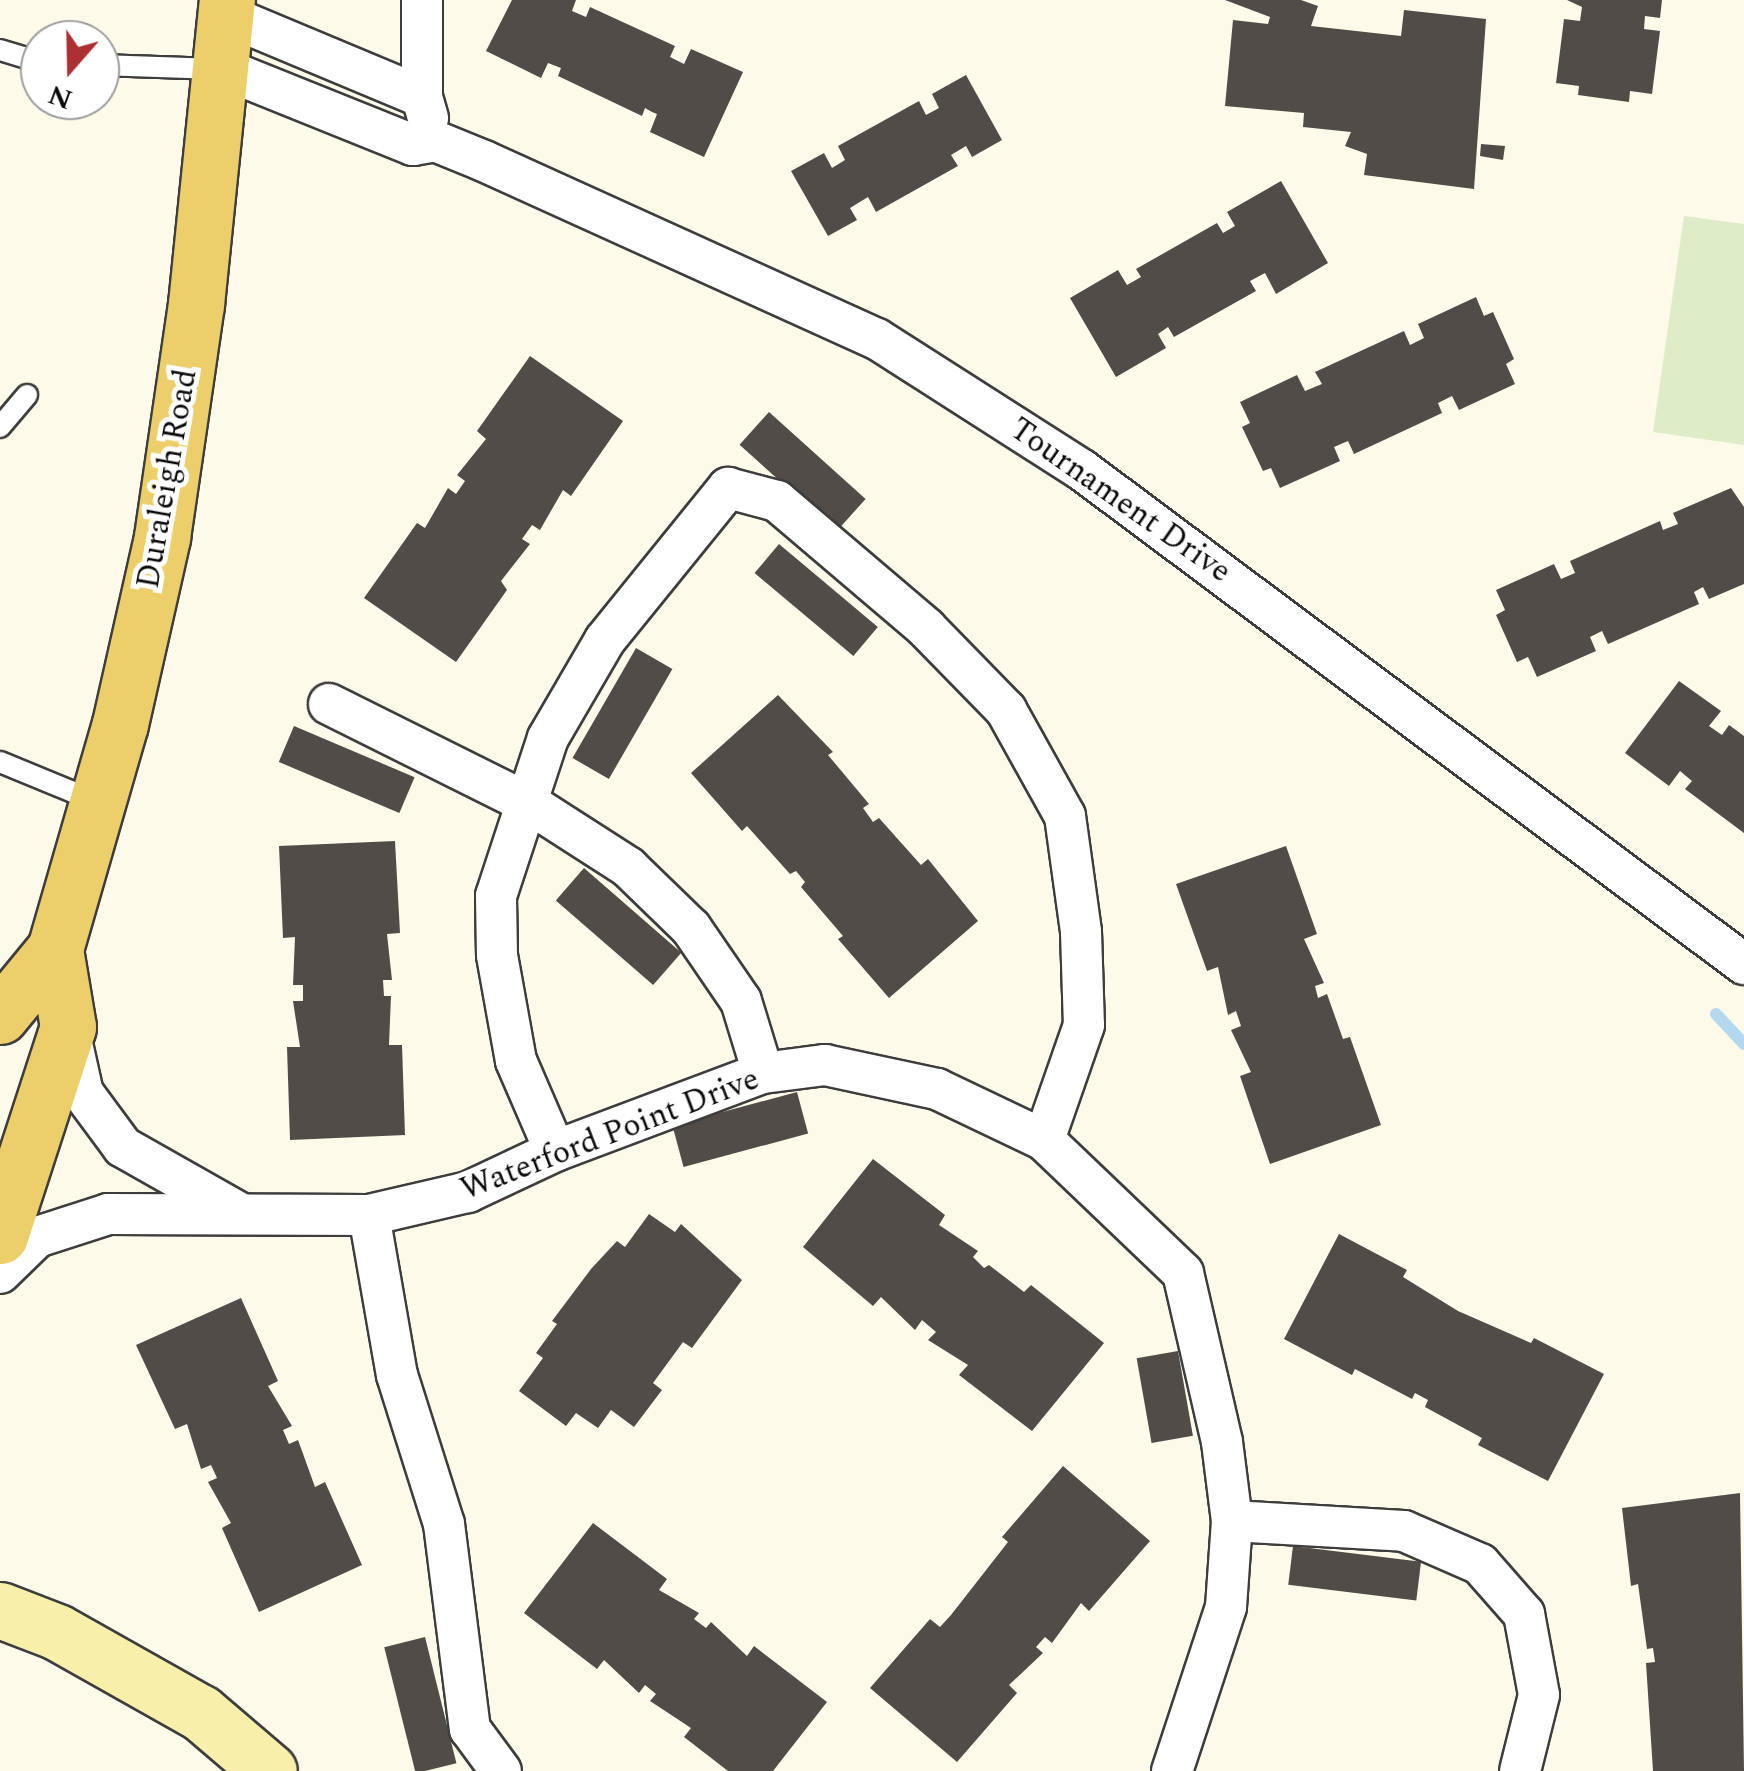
<!DOCTYPE html>
<html>
<head>
<meta charset="utf-8">
<style>
  body { margin:0 }
  #map { position:relative; width:1744px; height:1771px; overflow:hidden; background:#fdfaea; font-family:Spectral,serif }
  div>[style] { position:absolute }
  .pitch>* { inset:0; background:#dfecc8 }
  .stream>* { height:12px; margin:-6px; padding:0 6px; transform-origin:6px; border-radius:6px; background:#b3d8f0 }
  .building>* { inset:0; background:#524c48; transform-origin:0 0 }
  .roads { filter:drop-shadow(2px 0 #3d3d3d) drop-shadow(-2px 0 #3d3d3d) drop-shadow(0 2px #3d3d3d) drop-shadow(0 -2px #3d3d3d) }
  .lane>* { height:20px; margin:-10px; padding:0 10px; transform-origin:10px; border-radius:10px; background:#fff }
  .street>* { height:40px; margin:-20px; padding:0 20px; transform-origin:20px; border-radius:20px; background:#fff }
  .secondary>* { height:55px; margin:-27.5px; padding:0 27.5px; transform-origin:27.5px; border-radius:27.5px; background:#f8f0aa }
  .primary>* { height:55px; margin:-27.5px; padding:0 27.5px; transform-origin:27.5px; border-radius:27.5px; background:#eccf6a }
  span { translate:-50% -50%; white-space:nowrap; text-align:center; line-height:1.15; -webkit-text-stroke:10px #fff; paint-order:stroke }
  .street-label { font-size:32px; color:#0a0a0a }
  .north { position:absolute; left:20px; top:20px; width:100px; height:100px; box-sizing:border-box; background:#fff; border:2px solid #9d9d9d; border-radius:50%; rotate:200deg; font-size:28px; font-weight:700; line-height:40px; text-align:center; color:#0a0a0a }
  .north::after { content:''; display:block; margin:auto; width:35px; height:45px; background:#ad3034; clip-path:polygon(50% 0,100% 100%,50% 72%,0 100%) }
</style>
</head>
<body>
<div id="map">
  <div class="pitch">
    <i style="clip-path:polygon(1684px 216px,1744px 224px,1744px 445px,1653px 432px)"></i>
  </div>
  <div class="stream">
    <i style="left:1716px;top:1014px;width:41px;rotate:47deg"></i>
  </div>
  <div class="building">
    <i style="clip-path:polygon(512px 0,576px 0,572px 11px,586px 17px,590px 7px,675px 46px,670px 57px,684px 64px,691px 49px,743px 72px,704px 157px,650px 132px,657px 114px,652px 112px,645px 108px,642px 116px,558px 76px,561px 68px,548px 63px,541px 78px,486px 51px)"></i>
    <i style="clip-path:polygon(1225px 0,1301px 0,1318px 6px,1311px 26px,1401px 36px,1404px 10px,1486px 19px,1474px 189px,1364px 175px,1367px 154px,1345px 146px,1351px 132px,1303px 127px,1304px 113px,1225px 106px,1233px 20px,1268px 24px,1270px 17px)"></i>
    <i style="clip-path:polygon(1567px 0,1662px 0,1660px 18px,1645px 16px,1644px 29px,1660px 31px,1652px 94px,1630px 91px,1629px 102px,1578px 95px,1579px 86px,1556px 83px,1564px 19px,1580px 21px,1582px 7px)"></i>
    <i style="clip-path:polygon(966px 75px,1002px 140px,972px 157px,966px 146px,951px 155px,958px 166px,876px 212px,868px 197px,850px 208px,857px 220px,828px 236px,791px 171px,824px 153px,832px 168px,845px 160px,838px 146px,919px 101px,926px 115px,939px 108px,932px 94px)"></i>
    <i style="clip-path:polygon(1481px 144px,1505px 146px,1503px 160px,1480px 156px)"></i>
    <i style="clip-path:polygon(1281px 181px,1328px 263px,1276px 294px,1265px 273px,1250px 281px,1256px 291px,1174px 337px,1168px 327px,1158px 334px,1166px 348px,1116px 377px,1070px 298px,1118px 270px,1127px 285px,1141px 277px,1136px 269px,1217px 223px,1223px 233px,1235px 226px,1227px 212px)"></i>
    <i style="clip-path:polygon(1476px 297px,1484px 316px,1493px 312px,1514px 359px,1506px 364px,1515px 384px,1459px 410px,1452px 396px,1438px 403px,1442px 413px,1354px 454px,1348px 441px,1334px 447px,1340px 461px,1280px 488px,1271px 468px,1263px 471px,1242px 427px,1250px 423px,1240px 402px,1297px 375px,1305px 391px,1322px 384px,1315px 372px,1404px 331px,1410px 345px,1424px 338px,1418px 324px)"></i>
    <i style="clip-path:polygon(530px 356px,623px 421px,571px 496px,563px 490px,540px 530px,532px 525px,522px 539px,530px 544px,501px 581px,507px 590px,456px 662px,364px 598px,417px 523px,425px 528px,448px 488px,456px 494px,465px 481px,457px 475px,486px 439px,477px 431px)"></i>
    <i style="left:769px;top:412px;width:130px;height:44px;rotate:42deg"></i>
    <i style="clip-path:polygon(1731px 488px,1744px 507px,1744px 584px,1709px 599px,1703px 587px,1694px 592px,1699px 604px,1608px 644px,1602px 631px,1590px 637px,1596px 651px,1537px 677px,1528px 657px,1517px 662px,1496px 615px,1505px 610px,1496px 590px,1554px 564px,1561px 579px,1575px 573px,1570px 561px,1660px 521px,1663px 530px,1678px 524px,1673px 513px)"></i>
    <i style="left:779px;top:544px;width:129px;height:38px;rotate:40deg"></i>
    <i style="left:636px;top:648px;width:42px;height:127px;rotate:30deg"></i>
    <i style="clip-path:polygon(1679px 681px,1721px 711px,1709px 726px,1722px 735px,1729px 725px,1744px 736px,1744px 833px,1685px 789px,1692px 781px,1680px 771px,1669px 786px,1625px 753px)"></i>
    <i style="clip-path:polygon(778px 695px,833px 752px,828px 755px,869px 804px,863px 808px,873px 822px,879px 818px,921px 865px,928px 859px,978px 921px,889px 998px,838px 939px,843px 936px,801px 887px,805px 882px,796px 871px,790px 874px,747px 826px,742px 831px,691px 773px)"></i>
    <i style="left:294px;top:726px;width:131px;height:39px;rotate:23deg"></i>
    <i style="clip-path:polygon(395px 841px,400px 933px,387px 934px,392px 980px,383px 980px,384px 996px,391px 996px,389px 1045px,402px 1045px,405px 1135px,290px 1140px,287px 1047px,300px 1047px,293px 1001px,303px 1001px,303px 985px,293px 985px,295px 937px,283px 938px,279px 846px)"></i>
    <i style="clip-path:polygon(1286px 846px,1317px 934px,1304px 939px,1324px 983px,1315px 986px,1318px 998px,1327px 994px,1343px 1039px,1350px 1037px,1381px 1125px,1270px 1164px,1240px 1076px,1251px 1072px,1231px 1030px,1241px 1026px,1236px 1011px,1228px 1015px,1218px 967px,1207px 971px,1176px 884px)"></i>
    <i style="left:584px;top:868px;width:129px;height:43px;rotate:41deg"></i>
    <i style="left:797px;top:1092px;width:43px;height:129px;rotate:75deg"></i>
    <i style="clip-path:polygon(873px 1159px,945px 1215px,939px 1225px,978px 1251px,973px 1257px,984px 1268px,989px 1265px,1024px 1292px,1031px 1285px,1104px 1343px,1032px 1431px,959px 1375px,968px 1365px,928px 1340px,936px 1332px,922px 1320px,915px 1330px,881px 1297px,873px 1306px,803px 1247px)"></i>
    <i style="clip-path:polygon(649px 1214px,675px 1232px,681px 1224px,742px 1280px,692px 1348px,683px 1342px,653px 1383px,662px 1390px,634px 1427px,611px 1410px,598px 1428px,576px 1413px,566px 1426px,519px 1391px,543px 1358px,536px 1353px,557px 1324px,552px 1321px,591px 1269px,617px 1241px,625px 1247px)"></i>
    <i style="clip-path:polygon(1339px 1234px,1407px 1270px,1403px 1277px,1458px 1311px,1531px 1343px,1534px 1338px,1604px 1374px,1548px 1481px,1478px 1445px,1482px 1438px,1425px 1407px,1428px 1400px,1415px 1393px,1412px 1399px,1355px 1369px,1352px 1375px,1284px 1339px)"></i>
    <i style="clip-path:polygon(241px 1298px,278px 1381px,268px 1386px,292px 1426px,283px 1430px,289px 1444px,298px 1440px,315px 1487px,325px 1482px,362px 1565px,259px 1612px,222px 1528px,231px 1523px,208px 1482px,217px 1478px,211px 1465px,201px 1469px,187px 1424px,175px 1429px,136px 1345px)"></i>
    <i style="left:1178px;top:1351px;width:86px;height:42px;rotate:80deg"></i>
    <i style="clip-path:polygon(1063px 1466px,1150px 1541px,1089px 1611px,1081px 1603px,1052px 1643px,1045px 1637px,1036px 1647px,1043px 1653px,1009px 1685px,1017px 1693px,957px 1762px,870px 1688px,930px 1619px,940px 1627px,951px 1615px,1008px 1542px,1002px 1537px)"></i>
    <i style="clip-path:polygon(1740px 1493px,1744px 1771px,1653px 1771px,1646px 1663px,1655px 1662px,1653px 1648px,1647px 1649px,1638px 1584px,1631px 1586px,1622px 1508px)"></i>
    <i style="clip-path:polygon(593px 1523px,667px 1579px,659px 1590px,699px 1613px,694px 1619px,706px 1628px,711px 1622px,747px 1656px,754px 1646px,827px 1702px,773px 1771px,728px 1771px,684px 1737px,691px 1728px,650px 1701px,656px 1694px,645px 1685px,639px 1693px,604px 1660px,597px 1669px,524px 1613px)"></i>
    <i style="left:1293px;top:1546px;width:129px;height:39px;rotate:7deg"></i>
    <i style="left:425px;top:1637px;width:130px;height:42px;rotate:76deg"></i>
  </div>
  <div class="roads">
    <div class="lane">
      <i style="left:0;top:50px;width:42px;rotate:16.7deg"></i>
      <i style="left:100px;top:65px;width:117px;rotate:2deg"></i>
      <i style="left:0;top:427px;width:42px;rotate:-49.8deg"></i>
      <i style="left:0;top:762px;width:103px;rotate:22.3deg"></i>
    </div>
    <div class="street">
      <i style="left:422px;top:0;width:97px;rotate:90deg"></i>
      <i style="left:422px;top:97px;width:22px;rotate:74deg"></i>
      <i style="left:226px;top:15px;width:212px;rotate:22.7deg"></i>
      <i style="left:224px;top:69px;width:204px;rotate:21.9deg"></i>
      <i style="left:413px;top:145px;width:22px;rotate:-10deg"></i>
      <i style="left:435px;top:141px;width:53px;rotate:22.2deg"></i>
      <i style="left:484px;top:161px;width:431px;rotate:24.4deg"></i>
      <i style="left:877px;top:339px;width:243px;rotate:32.6deg"></i>
      <i style="left:1082px;top:470px;width:826px;rotate:36.73deg"></i>
      <i style="left:329px;top:704px;width:225px;rotate:26.5deg"></i>
      <i style="left:530px;top:804px;width:117px;rotate:32.7deg"></i>
      <i style="left:628px;top:867px;width:88px;rotate:44.1deg"></i>
      <i style="left:691px;top:928px;width:88px;rotate:55.6deg"></i>
      <i style="left:741px;top:1001px;width:75px;rotate:73deg"></i>
      <i style="left:69px;top:1030px;width:65px;rotate:77.5deg"></i>
      <i style="left:83px;top:1093px;width:67px;rotate:53.5deg"></i>
      <i style="left:123px;top:1147px;width:130px;rotate:29.5deg"></i>
      <i style="left:555px;top:1151px;width:98px;rotate:-113.4deg"></i>
      <i style="left:516px;top:1061px;width:108px;rotate:-100.2deg"></i>
      <i style="left:497px;top:955px;width:59px;rotate:-91deg"></i>
      <i style="left:496px;top:896px;width:166px;rotate:-71.8deg"></i>
      <i style="left:548px;top:738px;width:113px;rotate:-59.8deg"></i>
      <i style="left:605px;top:640px;width:196px;rotate:-51deg"></i>
      <i style="left:728px;top:488px;width:51px;rotate:14.9deg"></i>
      <i style="left:777px;top:501px;width:196px;rotate:40.4deg"></i>
      <i style="left:926px;top:628px;width:115px;rotate:45.7deg"></i>
      <i style="left:1006px;top:710px;width:121px;rotate:60.9deg"></i>
      <i style="left:1065px;top:816px;width:117px;rotate:82.1deg"></i>
      <i style="left:1081px;top:932px;width:93px;rotate:88.2deg"></i>
      <i style="left:1084px;top:1025px;width:122px;rotate:109.2deg"></i>
      <i style="left:369px;top:1215px;width:162px;rotate:80.1deg"></i>
      <i style="left:397px;top:1375px;width:156px;rotate:72.5deg"></i>
      <i style="left:444px;top:1524px;width:207px;rotate:82.8deg"></i>
      <i style="left:470px;top:1729px;width:52px;rotate:53.6deg"></i>
      <i style="left:0;top:1273px;width:52px;rotate:-44.2deg"></i>
      <i style="left:37px;top:1237px;width:75px;rotate:-17.9deg"></i>
      <i style="left:108px;top:1214px;width:261px;rotate:0.2deg"></i>
      <i style="left:369px;top:1215px;width:102px;rotate:-13.1deg"></i>
      <i style="left:468px;top:1192px;width:96px;rotate:-25.2deg"></i>
      <i style="left:555px;top:1151px;width:222px;rotate:-20.6deg"></i>
      <i style="left:763px;top:1073px;width:63px;rotate:-7.4deg"></i>
      <i style="left:825px;top:1065px;width:115px;rotate:12.1deg"></i>
      <i style="left:937px;top:1089px;width:119px;rotate:25.5deg"></i>
      <i style="left:1044px;top:1140px;width:192px;rotate:43.7deg"></i>
      <i style="left:1183px;top:1273px;width:173px;rotate:77deg"></i>
      <i style="left:1222px;top:1442px;width:80px;rotate:82.8deg"></i>
      <i style="left:1232px;top:1521px;width:86px;rotate:94deg"></i>
      <i style="left:1226px;top:1607px;width:173px;rotate:108.2deg"></i>
      <i style="left:1232px;top:1521px;width:172px;rotate:3.3deg"></i>
      <i style="left:1404px;top:1531px;width:83px;rotate:23.5deg"></i>
      <i style="left:1480px;top:1564px;width:67px;rotate:48.7deg"></i>
      <i style="left:1524px;top:1614px;width:82px;rotate:79.5deg"></i>
      <i style="left:1539px;top:1695px;width:78px;rotate:104deg"></i>
    </div>
    <div class="secondary">
      <i style="left:0;top:1610px;width:61px;rotate:21.1deg"></i>
      <i style="left:57px;top:1632px;width:165px;rotate:29.4deg"></i>
      <i style="left:201px;top:1713px;width:89px;rotate:40.5deg"></i>
    </div>
    <div class="primary">
      <i style="left:0;top:1016px;width:87px;rotate:-50.6deg"></i>
      <i style="left:55px;top:949px;width:234px;rotate:-73.9deg"></i>
      <i style="left:120px;top:724px;width:192px;rotate:-77.3deg"></i>
      <i style="left:162px;top:537px;width:235px;rotate:-81.7deg"></i>
      <i style="left:196px;top:304px;width:306px;rotate:-84.2deg"></i>
      <i style="left:0;top:1236px;width:220px;rotate:-72deg"></i>
      <i style="left:68px;top:1027px;width:79px;rotate:-99.5deg"></i>
    </div>
  </div>
  <div class="street-label">
    <span style="left:168px;top:479px;rotate:-80deg">Duraleigh Road</span>
    <span style="left:1120px;top:501px;rotate:35deg">Tournament Drive</span>
    <span style="left:610px;top:1135px;rotate:-21deg">Waterford Point Drive</span>
  </div>
  <div class="north">N</div>
</div>
</body>
</html>
